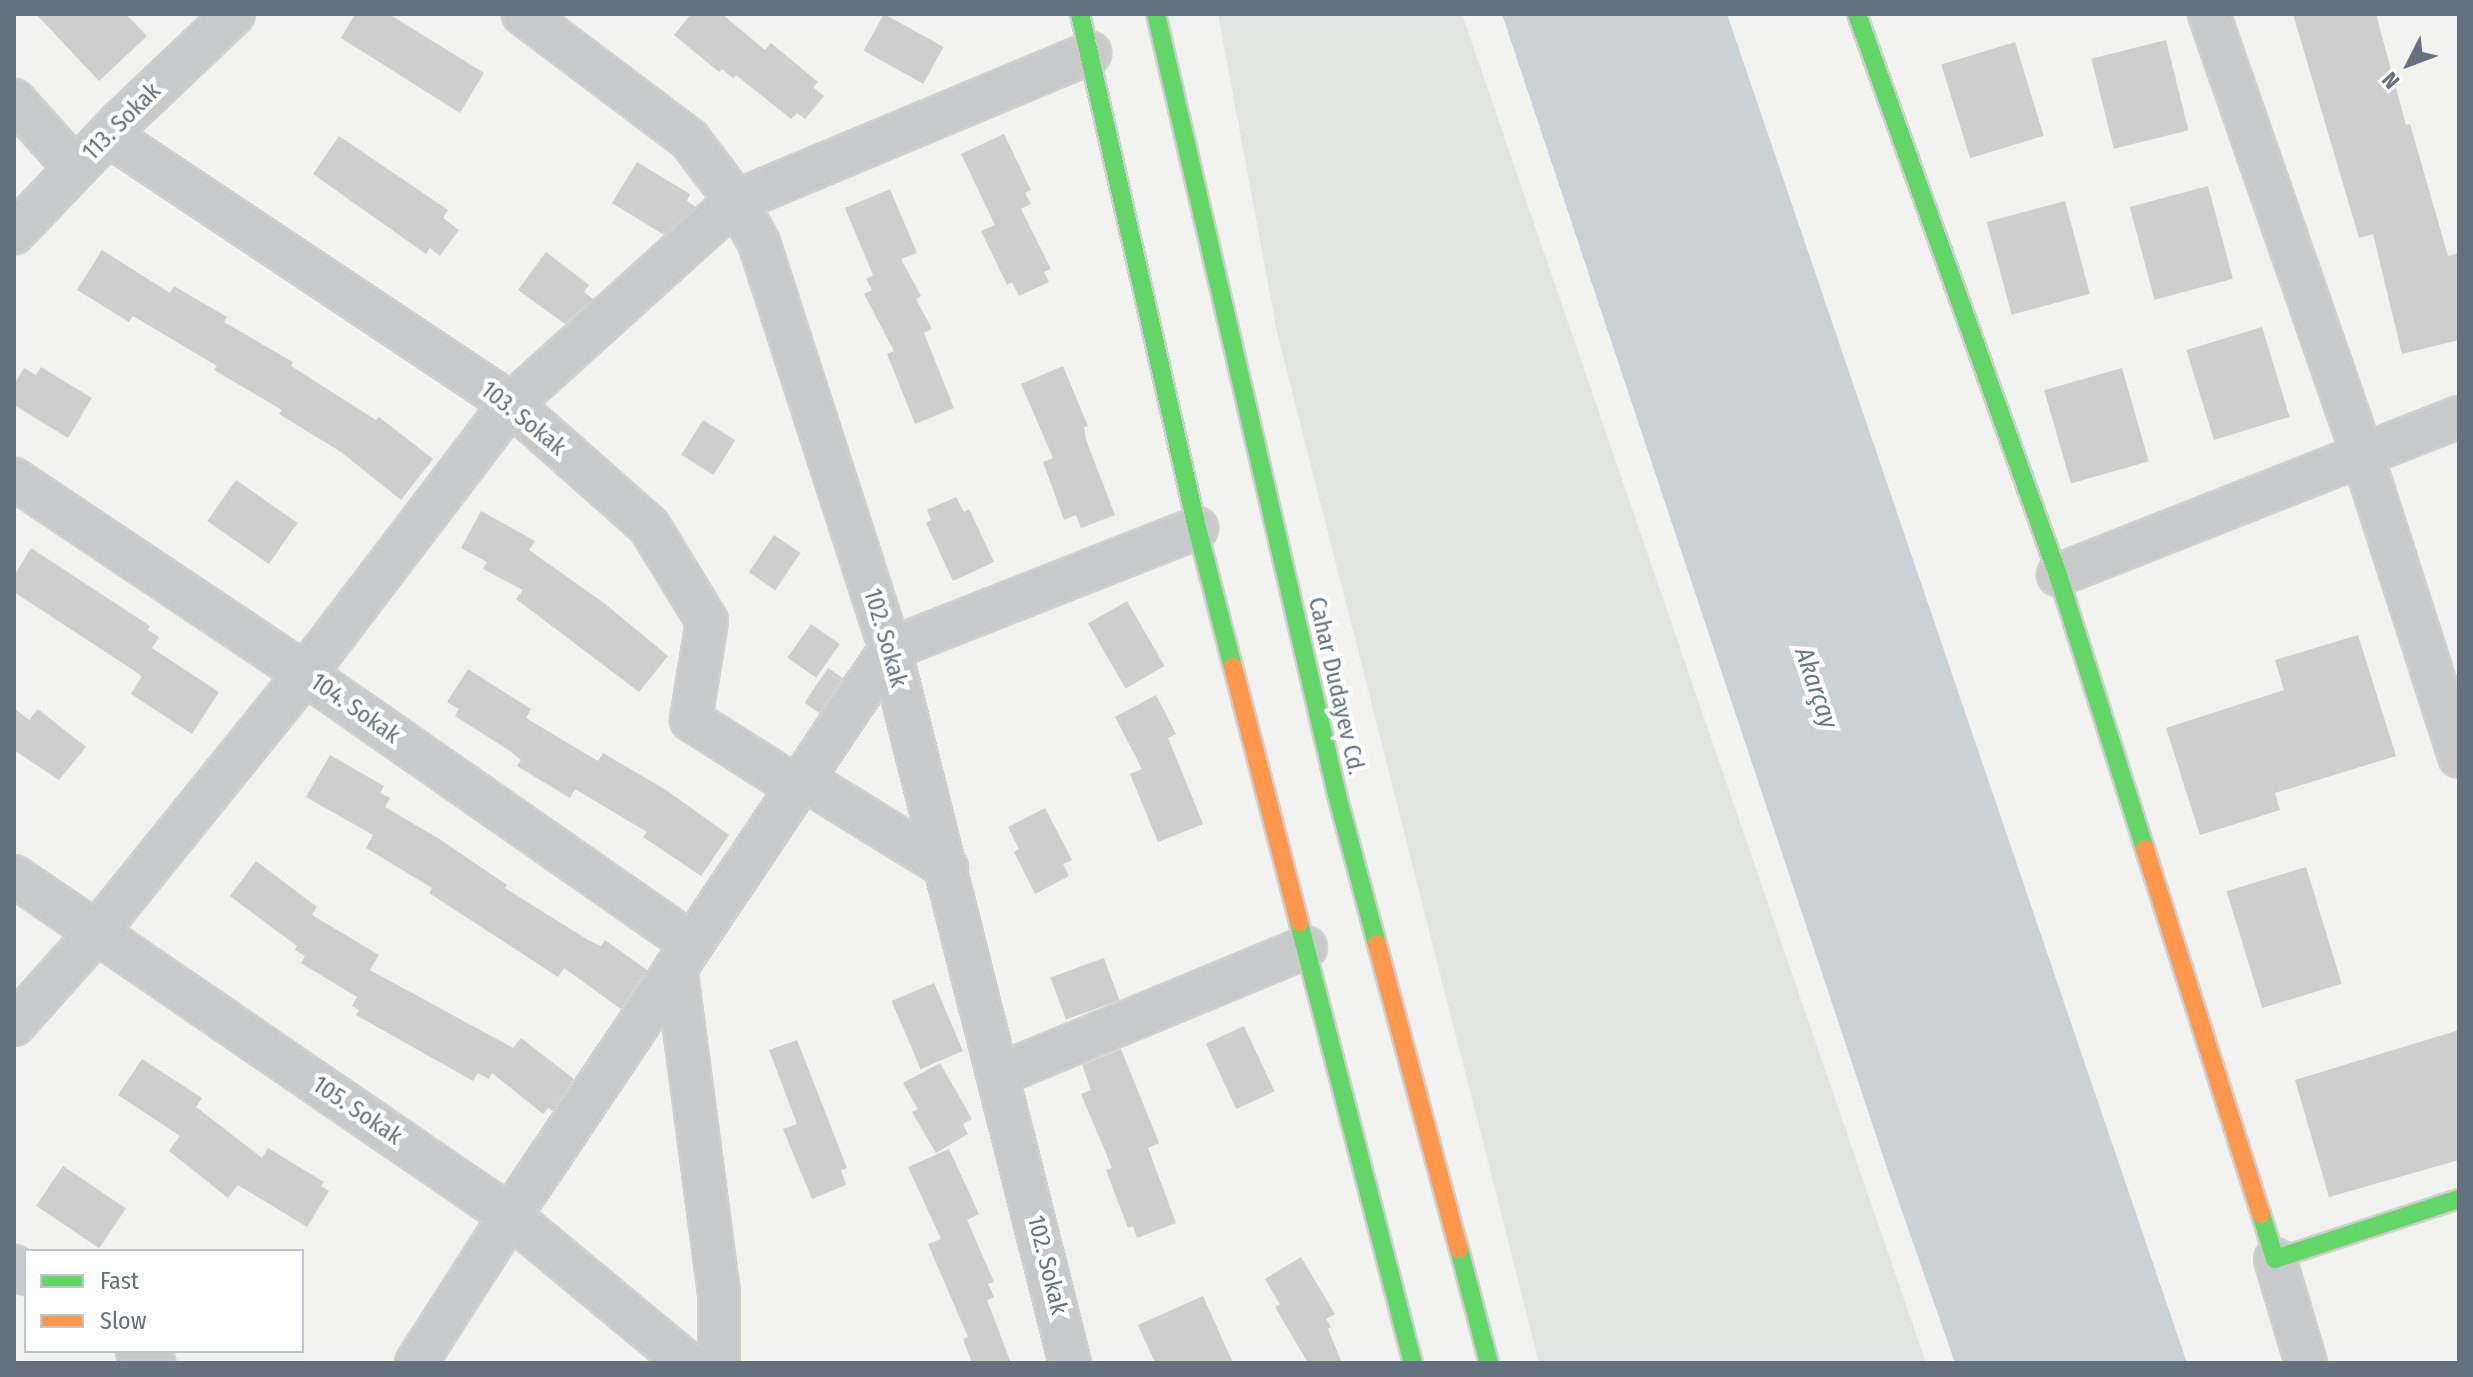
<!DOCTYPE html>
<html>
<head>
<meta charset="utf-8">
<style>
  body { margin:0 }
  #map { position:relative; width:2473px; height:1377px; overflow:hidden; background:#f2f3f0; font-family:"Fira Sans Condensed",sans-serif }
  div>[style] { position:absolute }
  .green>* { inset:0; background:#e2e5df }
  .water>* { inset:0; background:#cbd2d5 }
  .building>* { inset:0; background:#cdcecd; transform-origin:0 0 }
  .roads { filter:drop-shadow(2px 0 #cecfce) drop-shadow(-2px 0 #cecfce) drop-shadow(0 2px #cecfce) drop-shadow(0 -2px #cecfce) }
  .street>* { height:40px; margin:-20px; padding:0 20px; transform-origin:20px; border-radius:20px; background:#c8c9ca }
  .fast>* { height:18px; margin:-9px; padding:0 9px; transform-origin:9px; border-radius:9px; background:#63d668 }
  .slow>* { height:18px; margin:-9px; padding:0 9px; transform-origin:9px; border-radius:9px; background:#ff974d }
  span { translate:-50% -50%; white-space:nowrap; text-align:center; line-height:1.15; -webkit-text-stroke:8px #fff; paint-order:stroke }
  .street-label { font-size:24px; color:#64717f }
  .water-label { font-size:26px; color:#647984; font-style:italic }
  .frame { position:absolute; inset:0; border:16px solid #64717f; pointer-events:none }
  .legend { position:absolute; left:24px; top:1249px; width:280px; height:104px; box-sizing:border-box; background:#fff; border:2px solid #c1c6cc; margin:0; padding:10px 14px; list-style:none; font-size:24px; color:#64717f }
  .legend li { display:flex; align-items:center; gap:16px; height:40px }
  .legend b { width:40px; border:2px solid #c1c6cc }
  .north { position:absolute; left:2369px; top:24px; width:80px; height:80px; -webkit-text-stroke:6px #fff; paint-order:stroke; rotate:228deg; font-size:22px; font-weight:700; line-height:32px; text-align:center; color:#64717f }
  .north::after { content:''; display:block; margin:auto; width:28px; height:36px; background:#64717f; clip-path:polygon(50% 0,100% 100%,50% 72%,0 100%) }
</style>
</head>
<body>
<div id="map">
  <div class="green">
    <i style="clip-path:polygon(1218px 14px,1462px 14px,1926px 1363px,1539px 1363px,1277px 332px)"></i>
  </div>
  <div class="water">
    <i style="clip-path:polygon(1502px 14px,1727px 14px,2187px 1363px,1955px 1363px,1889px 1174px)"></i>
  </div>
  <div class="building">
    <i style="clip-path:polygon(36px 14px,126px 14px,147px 36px,99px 81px)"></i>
    <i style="clip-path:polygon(355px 14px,389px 14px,484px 73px,460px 113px,341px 38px)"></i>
    <i style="clip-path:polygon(691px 14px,722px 14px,765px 50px,771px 43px,818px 82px,813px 87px,824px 96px,805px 119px,797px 113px,791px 119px,736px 75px,733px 78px,722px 69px,719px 72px,674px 35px)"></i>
    <i style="left:884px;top:14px;width:68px;height:42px;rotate:29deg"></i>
    <i style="clip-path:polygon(2293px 14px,2376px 14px,2406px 125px,2410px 124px,2448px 256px,2459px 253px,2459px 340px,2402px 354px,2373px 234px,2359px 238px)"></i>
    <i style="left:2166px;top:40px;width:93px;height:77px;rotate:76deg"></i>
    <i style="left:2015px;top:42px;width:98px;height:77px;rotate:73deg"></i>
    <i style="clip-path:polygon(1004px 134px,1031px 190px,1025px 193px,1031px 204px,1021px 209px,1051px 269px,1044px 272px,1049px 282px,1019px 296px,1012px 282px,1007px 285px,981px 231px,995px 225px,961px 154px)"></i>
    <i style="clip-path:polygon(339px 136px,448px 210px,443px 218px,459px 230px,440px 256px,430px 248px,426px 254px,313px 174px)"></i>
    <i style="clip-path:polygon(637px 162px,690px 194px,687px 201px,696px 207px,664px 235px,612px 203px)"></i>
    <i style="left:2208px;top:186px;width:96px;height:81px;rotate:75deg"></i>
    <i style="clip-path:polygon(890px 189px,917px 253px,901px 259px,921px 296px,916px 299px,932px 329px,924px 333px,954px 408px,915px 424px,887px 354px,894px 351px,864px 294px,872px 290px,866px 279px,873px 275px,845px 208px)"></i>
    <i style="left:2065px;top:201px;width:96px;height:81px;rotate:75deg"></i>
    <i style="clip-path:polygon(102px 250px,170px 293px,174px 286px,227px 317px,224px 322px,293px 362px,291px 366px,376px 420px,379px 417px,433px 459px,401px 500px,341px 452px,279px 414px,282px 410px,214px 370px,217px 366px,133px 316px,129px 322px,77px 290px)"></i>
    <i style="clip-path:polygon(546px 252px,589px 285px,584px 292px,593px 299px,565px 324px,518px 290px)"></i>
    <i style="left:2262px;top:327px;width:94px;height:79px;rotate:73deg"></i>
    <i style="clip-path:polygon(1063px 366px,1088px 426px,1084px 427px,1086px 440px,1115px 515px,1081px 528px,1076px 515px,1064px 520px,1043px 462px,1053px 458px,1021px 384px)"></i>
    <i style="clip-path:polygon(41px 367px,92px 398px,68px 438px,14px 405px,14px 385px,24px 368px,36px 375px)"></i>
    <i style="left:2122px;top:368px;width:97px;height:81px;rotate:74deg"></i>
    <i style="left:703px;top:420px;width:38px;height:41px;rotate:32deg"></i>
    <i style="left:236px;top:480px;width:75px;height:50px;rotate:35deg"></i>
    <i style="clip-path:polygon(956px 497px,964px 512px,969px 509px,994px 562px,953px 581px,926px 523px,931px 520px,927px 510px)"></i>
    <i style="clip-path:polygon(481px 511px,535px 541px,529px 550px,604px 603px,668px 656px,639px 692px,516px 599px,523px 590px,483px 569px,487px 562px,461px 548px)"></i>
    <i style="left:774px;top:535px;width:32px;height:45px;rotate:34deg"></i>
    <i style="clip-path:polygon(31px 548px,150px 626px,148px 630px,159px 637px,152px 648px,219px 692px,192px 734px,131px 694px,142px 676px,14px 592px,14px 576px)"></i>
    <i style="left:1127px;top:601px;width:75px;height:45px;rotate:60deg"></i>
    <i style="left:811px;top:624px;width:35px;height:41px;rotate:35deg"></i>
    <i style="clip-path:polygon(2358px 635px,2396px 756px,2275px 793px,2280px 810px,2200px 835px,2166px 728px,2284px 690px,2275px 660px)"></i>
    <i style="left:828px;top:668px;width:18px;height:42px;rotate:34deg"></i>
    <i style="clip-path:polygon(468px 669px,531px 709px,526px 718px,598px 761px,603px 753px,666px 790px,729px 835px,701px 876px,643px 837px,647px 832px,575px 789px,570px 798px,517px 766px,521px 760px,510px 751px,455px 716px,459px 709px,447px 702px)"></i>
    <i style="clip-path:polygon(1156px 695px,1176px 734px,1168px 738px,1203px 824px,1158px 842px,1130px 774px,1142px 769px,1115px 717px)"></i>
    <i style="clip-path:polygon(14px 708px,29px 720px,38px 709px,86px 747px,59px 780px,14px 750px)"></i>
    <i style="clip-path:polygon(330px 755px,384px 786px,380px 793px,390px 798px,385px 807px,441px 840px,507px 885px,505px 888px,588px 940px,601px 946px,605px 940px,647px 970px,621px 1009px,564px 968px,558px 977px,429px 893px,432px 888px,366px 848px,373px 835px,306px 797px)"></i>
    <i style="clip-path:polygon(1045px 808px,1072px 860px,1063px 864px,1069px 876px,1035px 894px,1014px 852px,1019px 849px,1008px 827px)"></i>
    <i style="clip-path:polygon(256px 861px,317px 907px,312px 915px,379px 955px,370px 970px,513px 1048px,521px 1038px,574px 1079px,553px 1111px,548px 1108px,543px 1114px,492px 1073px,489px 1079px,478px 1073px,473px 1081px,356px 1015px,359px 1010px,352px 1006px,357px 997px,301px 963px,305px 956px,295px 950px,297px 946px,230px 896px)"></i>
    <i style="left:2306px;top:867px;width:122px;height:83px;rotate:73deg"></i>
    <i style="left:1104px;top:958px;width:45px;height:57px;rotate:70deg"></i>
    <i style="left:934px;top:983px;width:74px;height:46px;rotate:67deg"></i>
    <i style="left:1244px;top:1026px;width:72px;height:42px;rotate:65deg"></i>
    <i style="clip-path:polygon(2459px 1030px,2459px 1160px,2329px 1197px,2295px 1080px)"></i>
    <i style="clip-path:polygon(797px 1040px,847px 1168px,841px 1170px,846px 1185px,812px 1199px,783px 1129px,797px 1124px,769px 1050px)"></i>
    <i style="clip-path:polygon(1121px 1049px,1159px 1143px,1148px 1148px,1176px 1223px,1137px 1238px,1133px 1226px,1128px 1228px,1106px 1170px,1112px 1168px,1081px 1094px,1091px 1090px,1082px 1065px)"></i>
    <i style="clip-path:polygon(142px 1059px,202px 1098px,196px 1107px,262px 1158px,268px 1148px,324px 1182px,321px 1186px,329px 1191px,307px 1227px,238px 1185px,228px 1198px,169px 1151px,180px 1136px,118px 1095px)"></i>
    <i style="clip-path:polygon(940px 1063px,972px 1119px,963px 1124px,968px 1134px,936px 1153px,912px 1112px,918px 1109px,903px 1083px)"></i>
    <i style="clip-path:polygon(949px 1149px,979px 1214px,967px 1220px,994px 1282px,988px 1284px,994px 1297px,987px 1300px,1011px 1363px,972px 1363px,963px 1339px,968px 1337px,928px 1244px,941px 1239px,908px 1167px)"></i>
    <i style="left:63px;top:1166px;width:76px;height:48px;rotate:34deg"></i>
    <i style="clip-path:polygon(1301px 1257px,1335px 1314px,1326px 1319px,1331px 1327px,1328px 1329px,1342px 1363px,1308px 1363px,1275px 1307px,1280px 1304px,1265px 1279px)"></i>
    <i style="clip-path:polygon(1203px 1296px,1233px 1363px,1155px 1363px,1138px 1325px)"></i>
  </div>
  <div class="roads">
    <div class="street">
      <i style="left:523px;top:14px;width:208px;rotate:37deg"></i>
      <i style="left:689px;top:139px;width:78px;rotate:52.8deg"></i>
      <i style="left:736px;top:201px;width:48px;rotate:61.3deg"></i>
      <i style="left:759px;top:243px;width:427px;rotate:72.1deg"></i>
      <i style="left:890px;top:649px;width:736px;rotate:75.85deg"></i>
      <i style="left:2209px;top:14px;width:466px;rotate:70.8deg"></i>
      <i style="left:2362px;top:454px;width:318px;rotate:72.2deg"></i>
      <i style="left:14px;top:100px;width:91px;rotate:48.1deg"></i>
      <i style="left:108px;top:135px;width:485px;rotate:33.7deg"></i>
      <i style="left:511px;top:404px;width:184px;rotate:41.5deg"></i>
      <i style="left:649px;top:526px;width:111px;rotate:58.6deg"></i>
      <i style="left:707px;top:621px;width:100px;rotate:99.2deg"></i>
      <i style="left:691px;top:720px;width:127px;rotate:32.4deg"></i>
      <i style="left:14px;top:233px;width:152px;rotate:-46.3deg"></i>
      <i style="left:119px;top:123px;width:158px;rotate:-43.5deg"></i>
      <i style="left:14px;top:479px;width:350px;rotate:33.8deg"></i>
      <i style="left:305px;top:674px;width:472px;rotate:34.9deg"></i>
      <i style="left:2058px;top:575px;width:431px;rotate:-21.5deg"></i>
      <i style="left:803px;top:779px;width:169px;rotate:31.7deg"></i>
      <i style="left:14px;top:876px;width:601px;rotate:34.43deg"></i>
      <i style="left:510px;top:1216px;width:230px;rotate:39.7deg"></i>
      <i style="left:676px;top:967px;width:330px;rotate:82.5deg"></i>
      <i style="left:719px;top:1294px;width:69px;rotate:90deg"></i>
      <i style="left:14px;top:1025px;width:123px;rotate:-48.3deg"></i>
      <i style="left:96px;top:933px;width:333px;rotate:-51.1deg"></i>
      <i style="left:305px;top:674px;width:340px;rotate:-52.7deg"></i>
      <i style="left:511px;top:404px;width:303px;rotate:-42.1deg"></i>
      <i style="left:736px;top:201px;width:384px;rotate:-22.7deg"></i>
      <i style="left:1000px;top:1074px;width:331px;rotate:-22.5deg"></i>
      <i style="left:2275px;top:1259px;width:109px;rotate:73.4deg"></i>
      <i style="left:14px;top:1266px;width:14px;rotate:34deg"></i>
      <i style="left:137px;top:1351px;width:21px;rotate:35deg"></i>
      <i style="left:416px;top:1363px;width:174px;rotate:-57.4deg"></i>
      <i style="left:510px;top:1216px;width:683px;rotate:-56.17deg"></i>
      <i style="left:890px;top:649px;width:330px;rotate:-21.5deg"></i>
    </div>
    <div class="fast">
      <i style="left:1080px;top:14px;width:527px;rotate:77.18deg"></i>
      <i style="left:1197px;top:528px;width:144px;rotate:75.5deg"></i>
      <i style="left:1156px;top:14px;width:802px;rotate:76.95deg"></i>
      <i style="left:1337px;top:795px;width:154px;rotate:75deg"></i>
      <i style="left:1857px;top:14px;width:596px;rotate:70.29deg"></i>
      <i style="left:2058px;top:575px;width:287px;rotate:72.4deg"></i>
      <i style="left:1299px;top:923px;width:455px;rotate:75.5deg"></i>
      <i style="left:2261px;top:1214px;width:47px;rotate:72.7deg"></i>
      <i style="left:2275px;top:1259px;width:194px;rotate:-18.1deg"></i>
      <i style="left:1459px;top:1249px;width:118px;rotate:75.3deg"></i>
    </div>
    <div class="slow">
      <i style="left:1233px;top:667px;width:264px;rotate:75.5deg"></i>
      <i style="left:2145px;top:849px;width:383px;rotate:72.4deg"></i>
      <i style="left:1377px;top:944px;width:316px;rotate:75deg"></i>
    </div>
  </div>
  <div class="street-label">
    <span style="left:122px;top:122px;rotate:-45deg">113. Sokak</span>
    <span style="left:523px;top:419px;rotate:39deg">103. Sokak</span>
    <span style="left:885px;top:638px;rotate:74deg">102. Sokak</span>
    <span style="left:1336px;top:686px;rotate:77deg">Cahar Dudayev Cd.</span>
    <span style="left:355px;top:709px;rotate:35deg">104. Sokak</span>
    <span style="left:357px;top:1111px;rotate:34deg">105. Sokak</span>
    <span style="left:1047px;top:1265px;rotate:76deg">102. Sokak</span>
  </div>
  <div class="water-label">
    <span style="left:1816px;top:688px;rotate:71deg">Akarçay</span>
  </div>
  <div class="frame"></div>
  <ul class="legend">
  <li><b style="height:10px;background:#63d668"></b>Fast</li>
  <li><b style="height:10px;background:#ff974d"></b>Slow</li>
  </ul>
  <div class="north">N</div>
</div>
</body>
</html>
